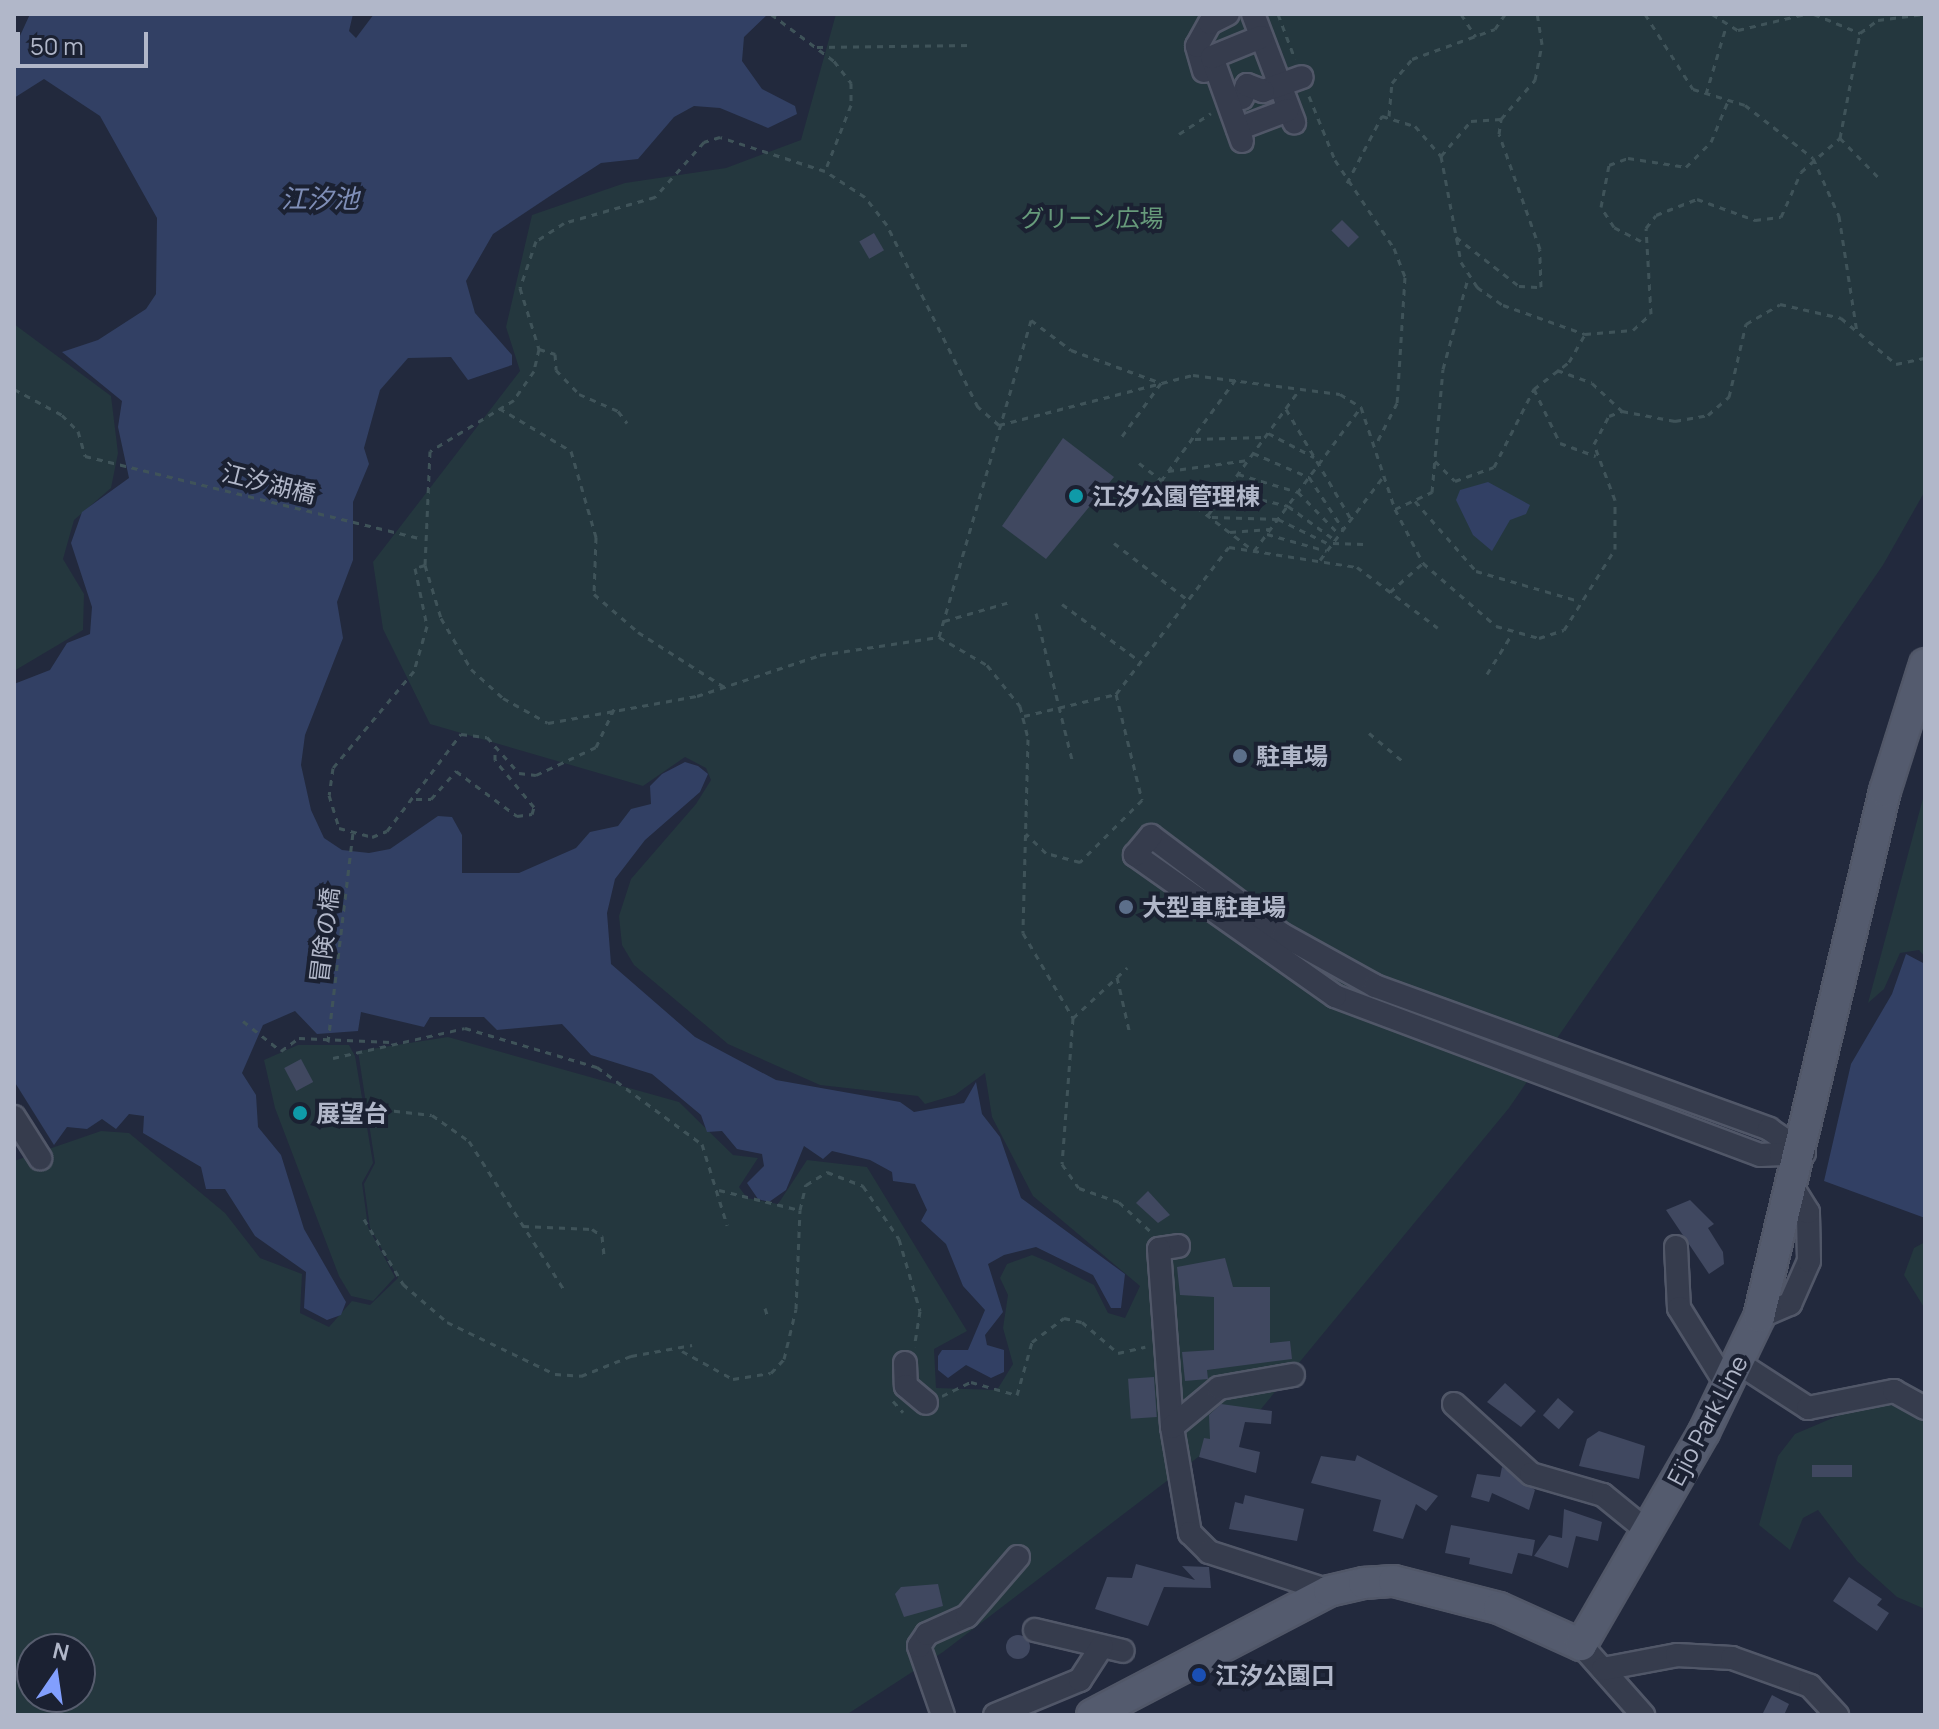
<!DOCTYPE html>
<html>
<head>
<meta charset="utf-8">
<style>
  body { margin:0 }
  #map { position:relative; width:1939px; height:1729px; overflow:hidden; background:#22293d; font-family:Manrope,"Noto Sans JP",sans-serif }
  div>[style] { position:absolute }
  .green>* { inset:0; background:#24373e }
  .water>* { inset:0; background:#324064 }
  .building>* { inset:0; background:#404860; transform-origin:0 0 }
  .round { border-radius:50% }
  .path>* { height:3px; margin-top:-1.5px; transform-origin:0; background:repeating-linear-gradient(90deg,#3f5359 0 6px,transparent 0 12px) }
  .roads { filter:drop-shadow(2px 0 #515768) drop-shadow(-2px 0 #515768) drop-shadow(0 2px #515768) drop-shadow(0 -2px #515768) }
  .minor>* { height:22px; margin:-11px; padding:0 11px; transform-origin:11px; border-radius:11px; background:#363c4d }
  .major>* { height:30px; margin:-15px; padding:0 15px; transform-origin:15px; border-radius:15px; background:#545b6e }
  .dots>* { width:22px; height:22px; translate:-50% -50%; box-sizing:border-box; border:4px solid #1b2132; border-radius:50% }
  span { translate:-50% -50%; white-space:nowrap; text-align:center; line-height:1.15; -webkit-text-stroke:8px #1b2132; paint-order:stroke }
  .park-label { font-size:24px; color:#679b7b }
  .street-label { font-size:24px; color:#b1b7c9 }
  .poi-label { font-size:24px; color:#b1b7c9; font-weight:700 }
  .left { translate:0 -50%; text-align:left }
  .water-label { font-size:26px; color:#7f8eb7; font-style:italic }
  .frame { position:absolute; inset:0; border:16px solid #b1b7c9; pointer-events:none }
  .north { position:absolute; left:16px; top:1633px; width:80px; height:80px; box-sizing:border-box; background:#1b2132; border:2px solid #575d6e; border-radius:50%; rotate:13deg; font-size:22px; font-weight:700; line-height:32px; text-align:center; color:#b1b7c9 }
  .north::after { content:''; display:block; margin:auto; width:28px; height:36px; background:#829ffd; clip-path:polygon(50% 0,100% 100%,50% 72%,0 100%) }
  .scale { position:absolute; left:16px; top:32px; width:132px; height:36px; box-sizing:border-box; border:4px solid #b1b7c9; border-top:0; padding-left:10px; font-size:24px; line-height:28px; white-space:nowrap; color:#b1b7c9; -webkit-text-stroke:6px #1b2132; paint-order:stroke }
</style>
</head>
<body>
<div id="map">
  <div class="green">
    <i style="clip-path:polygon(evenodd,836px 14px,1925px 14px,1925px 491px,1883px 565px,1509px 1108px,1261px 1409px,943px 1652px,846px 1715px,14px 1715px,14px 1161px,101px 1131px,129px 1133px,225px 1213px,260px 1258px,302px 1274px,300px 1313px,329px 1327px,352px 1301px,370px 1305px,398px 1278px,370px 1228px,364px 1184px,375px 1163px,358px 1051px,448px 1037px,679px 1102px,733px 1155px,758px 1158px,739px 1187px,747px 1198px,778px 1204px,807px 1160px,867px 1167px,967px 1331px,934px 1349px,936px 1388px,997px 1390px,1013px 1364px,1003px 1328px,1008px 1295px,1000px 1278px,1007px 1264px,1032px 1255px,1051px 1263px,1094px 1285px,1108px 1313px,1125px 1318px,1140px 1286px,1033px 1196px,992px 1117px,985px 1073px,955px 1095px,925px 1104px,918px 1096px,820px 1085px,728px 1044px,634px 965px,622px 945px,619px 916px,631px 879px,696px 804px,711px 780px,706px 768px,685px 757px,643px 786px,430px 724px,383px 629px,373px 562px,520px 371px,506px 327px,532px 215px,625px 183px,726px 168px,801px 140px,836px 14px,32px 1649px,80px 1649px,80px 1697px,32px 1697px,32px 1649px)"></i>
    <i style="clip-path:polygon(14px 324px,111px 396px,118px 453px,111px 488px,74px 520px,63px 559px,84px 594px,83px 630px,14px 671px)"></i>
    <i style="clip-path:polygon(1925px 791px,1925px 957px,1919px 950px,1900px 953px,1884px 989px,1868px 1003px)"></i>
    <i style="clip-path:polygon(298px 1045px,349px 1045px,355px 1056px,373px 1163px,362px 1183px,368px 1227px,395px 1277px,373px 1301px,351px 1296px,339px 1276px,275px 1108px,264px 1060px)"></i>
    <i style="clip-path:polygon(1925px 1242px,1925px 1309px,1904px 1275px,1914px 1248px)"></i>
    <i style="clip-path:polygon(1891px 1405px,1925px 1421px,1925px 1609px,1897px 1597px,1857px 1561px,1818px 1510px,1803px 1518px,1790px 1550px,1759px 1525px,1778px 1456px,1795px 1434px,1861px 1406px)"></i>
  </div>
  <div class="water">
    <i style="clip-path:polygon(30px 14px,353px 14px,349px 31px,356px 38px,374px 14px,768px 14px,744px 37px,742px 61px,762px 89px,795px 106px,797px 114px,768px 128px,720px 108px,694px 106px,674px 117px,638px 159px,601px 163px,553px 194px,493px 234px,466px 281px,475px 313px,512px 355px,512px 365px,468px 380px,451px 357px,408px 358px,380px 390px,364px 448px,369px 464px,353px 502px,353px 560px,337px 602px,343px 638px,305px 735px,301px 765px,311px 810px,324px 838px,342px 850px,369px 853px,390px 849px,438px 816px,452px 817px,462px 835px,462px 873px,519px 873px,576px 848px,590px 832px,618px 826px,631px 809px,651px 804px,650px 786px,662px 774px,685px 762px,698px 766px,708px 774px,700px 792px,645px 840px,615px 879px,607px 913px,611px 964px,695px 1037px,776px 1080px,900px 1102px,914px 1112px,964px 1103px,976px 1082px,982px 1114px,1000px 1137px,1021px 1198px,1125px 1274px,1121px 1308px,1111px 1308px,1093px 1275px,1036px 1247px,1004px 1255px,988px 1264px,1003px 1312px,985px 1335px,987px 1345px,1004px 1350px,1004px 1372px,991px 1378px,966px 1365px,948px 1378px,938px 1370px,938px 1356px,942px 1350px,968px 1350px,985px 1310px,963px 1286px,946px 1244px,921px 1221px,927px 1210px,915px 1184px,893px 1181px,892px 1172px,870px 1160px,832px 1151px,823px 1159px,804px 1146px,786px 1190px,769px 1202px,758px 1199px,747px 1183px,764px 1166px,762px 1154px,737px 1149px,722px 1131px,707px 1132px,701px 1115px,652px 1074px,591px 1055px,562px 1024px,497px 1030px,484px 1017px,430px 1017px,424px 1027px,361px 1012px,358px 1031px,317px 1034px,295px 1011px,263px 1025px,242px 1073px,256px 1095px,258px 1127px,281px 1155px,304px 1229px,346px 1302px,341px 1315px,327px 1320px,304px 1308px,306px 1272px,255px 1236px,225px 1189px,206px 1189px,201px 1167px,143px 1133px,144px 1116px,129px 1114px,116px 1129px,102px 1119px,87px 1129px,67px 1127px,54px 1145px,14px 1081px,14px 684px,50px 670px,67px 643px,90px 634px,92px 607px,71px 543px,82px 512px,129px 478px,118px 427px,122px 401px,62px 352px,98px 340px,146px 309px,156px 294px,157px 218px,100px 116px,44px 79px,14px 98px,14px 49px)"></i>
    <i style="clip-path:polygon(1488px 482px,1530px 505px,1526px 514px,1510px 520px,1492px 551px,1473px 535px,1456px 500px,1460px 490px)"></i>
    <i style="clip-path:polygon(1906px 954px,1925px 964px,1925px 1218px,1824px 1181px,1851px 1064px,1892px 994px)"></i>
  </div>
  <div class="building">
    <i style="left:1342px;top:220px;width:24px;height:15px;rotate:45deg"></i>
    <i style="left:874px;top:233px;width:20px;height:17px;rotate:60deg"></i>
    <i style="clip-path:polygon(1063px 438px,1114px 477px,1046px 559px,1002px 526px)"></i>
    <i style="left:301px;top:1059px;width:26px;height:19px;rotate:62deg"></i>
    <i style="clip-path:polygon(1148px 1191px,1170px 1215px,1158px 1223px,1136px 1203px)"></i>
    <i style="clip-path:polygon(1690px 1200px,1714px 1224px,1708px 1228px,1723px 1252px,1724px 1264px,1709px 1274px,1666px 1210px)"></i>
    <i style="clip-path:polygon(1225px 1258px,1233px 1287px,1270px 1287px,1270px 1343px,1290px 1341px,1292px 1359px,1207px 1370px,1208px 1379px,1185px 1381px,1182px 1352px,1214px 1350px,1214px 1297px,1180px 1295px,1177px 1267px)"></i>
    <i style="left:1154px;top:1377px;width:40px;height:26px;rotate:86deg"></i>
    <i style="clip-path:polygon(1505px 1383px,1536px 1411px,1521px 1427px,1487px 1402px)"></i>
    <i style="left:1558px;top:1398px;width:21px;height:23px;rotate:41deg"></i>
    <i style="clip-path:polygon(1221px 1404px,1272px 1411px,1271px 1424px,1245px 1422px,1239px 1447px,1260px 1452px,1256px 1473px,1199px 1457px,1204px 1438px,1210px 1439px,1209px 1415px)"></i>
    <i style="clip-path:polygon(1599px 1431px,1645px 1446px,1639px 1479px,1579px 1466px,1587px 1439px)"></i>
    <i style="clip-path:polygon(1357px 1455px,1438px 1496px,1426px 1511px,1416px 1504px,1403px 1539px,1373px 1531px,1381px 1500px,1311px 1483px,1321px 1456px,1355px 1461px)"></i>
    <i style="left:1812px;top:1465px;width:40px;height:12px"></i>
    <i style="clip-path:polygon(1502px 1467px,1535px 1490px,1529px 1510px,1492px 1493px,1489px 1502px,1471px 1497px,1477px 1474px,1500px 1477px)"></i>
    <i style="clip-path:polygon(1245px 1495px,1304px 1509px,1297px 1541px,1229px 1529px,1235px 1502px,1243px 1504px)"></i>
    <i style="clip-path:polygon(1564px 1509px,1602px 1522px,1598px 1541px,1576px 1536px,1568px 1568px,1534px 1556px,1549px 1535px,1562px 1538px)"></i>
    <i style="clip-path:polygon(1451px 1525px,1535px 1540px,1532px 1556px,1518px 1553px,1512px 1574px,1469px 1564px,1470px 1558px,1445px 1553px)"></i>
    <i style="clip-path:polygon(1136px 1564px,1195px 1580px,1182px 1566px,1209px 1567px,1211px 1588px,1164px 1587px,1148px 1626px,1095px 1609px,1107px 1577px,1132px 1578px)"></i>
    <i style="clip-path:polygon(1849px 1577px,1882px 1599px,1877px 1605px,1889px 1613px,1877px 1631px,1833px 1601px)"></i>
    <i style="clip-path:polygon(938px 1584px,943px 1606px,904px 1617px,895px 1594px,901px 1587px)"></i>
    <i class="round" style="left:1006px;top:1635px;width:24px;height:24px"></i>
    <i style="clip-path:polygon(1772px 1695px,1789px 1704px,1784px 1715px,1762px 1715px)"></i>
  </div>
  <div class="path">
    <i style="left:771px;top:14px;width:79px;rotate:36.7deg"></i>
    <i style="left:834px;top:61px;width:28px;rotate:52deg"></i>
    <i style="left:851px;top:83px;width:22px;rotate:90deg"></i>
    <i style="left:851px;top:105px;width:71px;rotate:111.5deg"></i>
    <i style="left:1278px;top:14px;width:48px;rotate:69.3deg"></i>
    <i style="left:1461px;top:14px;width:27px;rotate:57deg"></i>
    <i style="left:1645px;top:14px;width:89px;rotate:57.4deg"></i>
    <i style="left:1693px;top:89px;width:54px;rotate:17.1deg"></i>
    <i style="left:1745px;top:105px;width:86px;rotate:37.9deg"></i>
    <i style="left:1813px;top:158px;width:64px;rotate:65.9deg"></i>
    <i style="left:1839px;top:216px;width:117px;rotate:81.2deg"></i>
    <i style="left:1712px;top:14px;width:31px;rotate:32deg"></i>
    <i style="left:1738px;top:30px;width:69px;rotate:-13.4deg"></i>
    <i style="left:1814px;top:14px;width:50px;rotate:22.4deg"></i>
    <i style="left:1860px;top:33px;width:22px;rotate:-36deg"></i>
    <i style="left:1878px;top:20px;width:46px;rotate:-7.4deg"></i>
    <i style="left:817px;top:47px;width:155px;rotate:-0.7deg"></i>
    <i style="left:1706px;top:94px;width:70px;rotate:-73.4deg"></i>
    <i style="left:1309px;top:96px;width:69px;rotate:67.9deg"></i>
    <i style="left:1335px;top:160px;width:106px;rotate:56.2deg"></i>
    <i style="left:1394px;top:248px;width:31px;rotate:69deg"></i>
    <i style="left:1405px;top:277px;width:126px;rotate:93.6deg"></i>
    <i style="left:1397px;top:403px;width:46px;rotate:117.1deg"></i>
    <i style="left:1389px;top:116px;width:33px;rotate:-85deg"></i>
    <i style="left:1392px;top:83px;width:31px;rotate:-50deg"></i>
    <i style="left:1412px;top:59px;width:88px;rotate:-19.9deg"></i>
    <i style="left:1495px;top:29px;width:18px;rotate:-56deg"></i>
    <i style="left:1179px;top:134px;width:38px;rotate:-33deg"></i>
    <i style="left:1840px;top:138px;width:57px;rotate:45.7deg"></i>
    <i style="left:1441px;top:156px;width:46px;rotate:-49.4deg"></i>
    <i style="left:1471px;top:121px;width:30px;rotate:-4deg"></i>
    <i style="left:1347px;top:183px;width:76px;rotate:-62.4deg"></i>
    <i style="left:1382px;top:116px;width:34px;rotate:17deg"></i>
    <i style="left:1415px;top:126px;width:40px;rotate:49deg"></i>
    <i style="left:1441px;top:156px;width:108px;rotate:79.3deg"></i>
    <i style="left:1461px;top:262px;width:30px;rotate:57deg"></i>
    <i style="left:1477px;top:287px;width:32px;rotate:35deg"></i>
    <i style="left:1503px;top:305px;width:87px;rotate:19.5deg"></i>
    <i style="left:1585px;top:334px;width:48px;rotate:-4.8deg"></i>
    <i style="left:1633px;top:330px;width:24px;rotate:-42deg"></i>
    <i style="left:1651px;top:314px;width:86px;rotate:-93.3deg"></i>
    <i style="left:1646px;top:228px;width:16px;rotate:-52deg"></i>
    <i style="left:1656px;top:215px;width:44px;rotate:-21.3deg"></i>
    <i style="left:1697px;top:199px;width:62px;rotate:19.9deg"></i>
    <i style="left:1755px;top:220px;width:26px;rotate:-7deg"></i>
    <i style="left:1781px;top:217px;width:49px;rotate:-66deg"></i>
    <i style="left:1801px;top:172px;width:52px;rotate:-41.1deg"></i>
    <i style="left:1840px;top:138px;width:107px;rotate:-79.2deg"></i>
    <i style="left:1456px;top:237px;width:80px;rotate:37.9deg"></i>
    <i style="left:1519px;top:286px;width:22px;rotate:3deg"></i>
    <i style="left:1541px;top:287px;width:38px;rotate:-92deg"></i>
    <i style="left:1540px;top:249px;width:122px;rotate:-109.6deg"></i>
    <i style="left:1499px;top:134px;width:15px;rotate:-82deg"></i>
    <i style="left:1501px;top:119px;width:52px;rotate:-48.9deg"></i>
    <i style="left:1535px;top:80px;width:37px;rotate:-79deg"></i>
    <i style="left:1542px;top:44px;width:30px;rotate:-99deg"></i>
    <i style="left:1641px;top:241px;width:30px;rotate:-153deg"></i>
    <i style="left:1614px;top:227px;width:24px;rotate:-123deg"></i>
    <i style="left:1601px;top:207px;width:43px;rotate:-79.2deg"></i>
    <i style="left:1609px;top:165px;width:20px;rotate:-20deg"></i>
    <i style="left:1628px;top:158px;width:59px;rotate:8.8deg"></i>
    <i style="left:1686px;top:167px;width:35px;rotate:-45deg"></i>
    <i style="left:1711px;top:142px;width:44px;rotate:-67.5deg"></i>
    <i style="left:539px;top:349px;width:17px;rotate:17deg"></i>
    <i style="left:555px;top:354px;width:16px;rotate:86deg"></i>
    <i style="left:556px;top:370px;width:33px;rotate:46deg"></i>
    <i style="left:579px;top:394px;width:43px;rotate:23.6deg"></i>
    <i style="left:618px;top:411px;width:15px;rotate:53deg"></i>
    <i style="left:1557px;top:370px;width:37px;rotate:20deg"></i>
    <i style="left:1592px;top:383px;width:41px;rotate:43deg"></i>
    <i style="left:14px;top:389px;width:55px;rotate:28.4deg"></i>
    <i style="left:62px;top:415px;width:23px;rotate:45deg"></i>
    <i style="left:78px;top:431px;width:26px;rotate:74deg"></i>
    <i style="left:85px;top:456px;width:347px;rotate:13.8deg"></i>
    <i style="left:1534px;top:389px;width:60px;rotate:64.3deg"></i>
    <i style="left:1560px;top:443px;width:38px;rotate:20deg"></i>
    <i style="left:499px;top:408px;width:84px;rotate:30.8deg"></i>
    <i style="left:571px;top:451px;width:90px;rotate:73.8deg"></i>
    <i style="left:596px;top:537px;width:57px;rotate:92deg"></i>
    <i style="left:594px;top:594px;width:58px;rotate:40.8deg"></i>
    <i style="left:638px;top:632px;width:104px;rotate:32.5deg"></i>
    <i style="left:1286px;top:409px;width:128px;rotate:59.4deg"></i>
    <i style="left:999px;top:425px;width:28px;rotate:-139deg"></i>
    <i style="left:978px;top:407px;width:203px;rotate:-116.6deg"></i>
    <i style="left:887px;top:225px;width:36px;rotate:-128deg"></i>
    <i style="left:865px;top:197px;width:48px;rotate:-147deg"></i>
    <i style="left:825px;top:171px;width:110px;rotate:-162.1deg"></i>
    <i style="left:720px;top:137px;width:17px;rotate:163deg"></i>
    <i style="left:704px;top:142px;width:74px;rotate:131.7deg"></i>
    <i style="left:655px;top:197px;width:95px;rotate:164.1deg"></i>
    <i style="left:564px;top:223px;width:33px;rotate:147deg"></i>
    <i style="left:536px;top:241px;width:50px;rotate:108.8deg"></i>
    <i style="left:520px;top:288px;width:64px;rotate:72.7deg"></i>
    <i style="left:539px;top:349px;width:23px;rotate:103deg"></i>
    <i style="left:534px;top:371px;width:35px;rotate:125deg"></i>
    <i style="left:514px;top:400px;width:98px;rotate:148.7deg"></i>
    <i style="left:430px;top:451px;width:114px;rotate:92.5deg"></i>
    <i style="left:425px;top:565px;width:55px;rotate:73.2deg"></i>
    <i style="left:441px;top:618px;width:59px;rotate:59.5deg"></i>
    <i style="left:471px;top:669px;width:43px;rotate:42.2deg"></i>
    <i style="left:503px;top:698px;width:51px;rotate:29.1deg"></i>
    <i style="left:548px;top:723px;width:151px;rotate:-10.3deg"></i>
    <i style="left:697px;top:696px;width:130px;rotate:-18.4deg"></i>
    <i style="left:820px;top:655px;width:120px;rotate:-8.6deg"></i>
    <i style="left:939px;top:637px;width:56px;rotate:30.3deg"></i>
    <i style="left:987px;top:665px;width:53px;rotate:51.2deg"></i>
    <i style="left:1020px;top:706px;width:34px;rotate:76deg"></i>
    <i style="left:1028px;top:739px;width:194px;rotate:91.5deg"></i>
    <i style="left:1023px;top:933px;width:99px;rotate:59.5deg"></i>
    <i style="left:1073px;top:1018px;width:146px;rotate:94.3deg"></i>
    <i style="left:1062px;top:1164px;width:29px;rotate:55deg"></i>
    <i style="left:1079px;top:1188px;width:42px;rotate:19.3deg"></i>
    <i style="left:1119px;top:1202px;width:42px;rotate:43.1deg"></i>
    <i style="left:999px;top:425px;width:200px;rotate:-14.5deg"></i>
    <i style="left:1193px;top:375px;width:148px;rotate:7.4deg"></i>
    <i style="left:1340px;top:394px;width:25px;rotate:32deg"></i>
    <i style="left:1361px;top:407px;width:108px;rotate:71.6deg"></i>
    <i style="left:1395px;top:509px;width:61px;rotate:62.6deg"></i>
    <i style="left:1423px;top:563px;width:96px;rotate:40.8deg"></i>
    <i style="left:1496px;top:626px;width:45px;rotate:15.6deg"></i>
    <i style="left:1539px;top:638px;width:26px;rotate:-18deg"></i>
    <i style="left:1564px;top:630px;width:96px;rotate:-57.8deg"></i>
    <i style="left:1615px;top:549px;width:49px;rotate:-90deg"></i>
    <i style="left:1615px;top:500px;width:60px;rotate:-110.6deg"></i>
    <i style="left:1594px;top:444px;width:32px;rotate:-62deg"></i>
    <i style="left:1609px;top:416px;width:14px;rotate:-21deg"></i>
    <i style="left:1622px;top:411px;width:54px;rotate:10.7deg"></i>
    <i style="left:1675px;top:421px;width:34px;rotate:-10deg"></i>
    <i style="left:1708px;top:415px;width:28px;rotate:-41deg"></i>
    <i style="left:1729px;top:397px;width:75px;rotate:-76.9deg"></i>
    <i style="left:1746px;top:324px;width:39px;rotate:-30deg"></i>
    <i style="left:1780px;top:304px;width:63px;rotate:12.9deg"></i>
    <i style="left:1841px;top:318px;width:72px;rotate:39.9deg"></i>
    <i style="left:1896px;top:364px;width:30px;rotate:-12deg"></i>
    <i style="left:1268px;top:433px;width:52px;rotate:27.6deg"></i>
    <i style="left:1195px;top:439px;width:68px;rotate:-1.7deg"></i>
    <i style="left:1253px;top:453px;width:61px;rotate:23.2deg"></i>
    <i style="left:1309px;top:477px;width:62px;rotate:56.8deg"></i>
    <i style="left:1435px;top:461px;width:28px;rotate:45deg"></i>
    <i style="left:1455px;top:481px;width:41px;rotate:-19.7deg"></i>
    <i style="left:1494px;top:467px;width:88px;rotate:-62.9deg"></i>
    <i style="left:1534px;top:389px;width:44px;rotate:-37.6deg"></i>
    <i style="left:1569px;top:362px;width:32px;rotate:-60deg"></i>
    <i style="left:1139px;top:463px;width:145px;rotate:37.4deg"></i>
    <i style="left:1254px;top:551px;width:179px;rotate:-53.4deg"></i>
    <i style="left:1168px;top:471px;width:81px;rotate:-7.8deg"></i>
    <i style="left:1238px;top:474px;width:63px;rotate:16.7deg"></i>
    <i style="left:1298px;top:492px;width:59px;rotate:45.7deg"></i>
    <i style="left:1161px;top:481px;width:130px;rotate:-53.7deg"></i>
    <i style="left:1175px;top:491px;width:55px;rotate:-6.2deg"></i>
    <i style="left:1226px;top:491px;width:64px;rotate:13.6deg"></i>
    <i style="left:1288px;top:506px;width:58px;rotate:35.9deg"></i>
    <i style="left:1415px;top:501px;width:93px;rotate:48.9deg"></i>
    <i style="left:1476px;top:571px;width:107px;rotate:16.2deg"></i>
    <i style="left:1395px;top:509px;width:41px;rotate:-24.7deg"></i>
    <i style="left:1432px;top:492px;width:123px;rotate:-84.9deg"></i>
    <i style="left:1443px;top:369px;width:94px;rotate:-74.6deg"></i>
    <i style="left:1208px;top:515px;width:156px;rotate:-53.9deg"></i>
    <i style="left:1212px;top:517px;width:66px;rotate:1.7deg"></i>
    <i style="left:1278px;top:519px;width:59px;rotate:26.1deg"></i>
    <i style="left:1230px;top:532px;width:40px;rotate:-4.3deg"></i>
    <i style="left:1267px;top:534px;width:62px;rotate:15.8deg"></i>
    <i style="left:1114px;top:543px;width:93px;rotate:37.6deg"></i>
    <i style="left:1333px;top:543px;width:31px;rotate:2deg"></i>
    <i style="left:1320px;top:560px;width:104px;rotate:-52.8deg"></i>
    <i style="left:425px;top:565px;width:10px;rotate:163deg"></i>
    <i style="left:415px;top:568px;width:59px;rotate:78.3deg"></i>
    <i style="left:427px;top:626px;width:47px;rotate:106.1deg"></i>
    <i style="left:414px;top:671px;width:126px;rotate:129.9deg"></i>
    <i style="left:333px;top:768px;width:27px;rotate:98deg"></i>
    <i style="left:329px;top:795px;width:34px;rotate:73deg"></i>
    <i style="left:339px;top:828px;width:34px;rotate:15deg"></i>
    <i style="left:372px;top:837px;width:16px;rotate:-22deg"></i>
    <i style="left:387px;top:831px;width:122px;rotate:-52.7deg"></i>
    <i style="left:461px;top:734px;width:26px;rotate:7deg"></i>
    <i style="left:487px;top:737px;width:48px;rotate:48.4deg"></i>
    <i style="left:519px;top:773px;width:17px;rotate:7deg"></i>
    <i style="left:536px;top:775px;width:66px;rotate:-25deg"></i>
    <i style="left:596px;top:747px;width:44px;rotate:-64.6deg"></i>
    <i style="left:1390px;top:592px;width:44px;rotate:-41.3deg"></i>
    <i style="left:1062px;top:604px;width:98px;rotate:36.3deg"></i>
    <i style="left:1036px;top:613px;width:151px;rotate:76.2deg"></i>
    <i style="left:944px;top:621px;width:69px;rotate:-16.1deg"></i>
    <i style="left:939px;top:637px;width:330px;rotate:-73.8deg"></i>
    <i style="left:1031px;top:320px;width:50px;rotate:36.9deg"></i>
    <i style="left:1071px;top:350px;width:96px;rotate:20.1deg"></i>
    <i style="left:1161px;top:383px;width:69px;rotate:126.2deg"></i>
    <i style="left:1487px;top:674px;width:47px;rotate:-58deg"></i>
    <i style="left:1116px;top:694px;width:185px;rotate:-52.5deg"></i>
    <i style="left:1229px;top:547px;width:130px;rotate:8.9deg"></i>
    <i style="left:1357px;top:567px;width:101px;rotate:37deg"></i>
    <i style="left:1024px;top:716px;width:95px;rotate:-13.4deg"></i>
    <i style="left:1116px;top:694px;width:109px;rotate:76.2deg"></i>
    <i style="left:1142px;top:800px;width:88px;rotate:135deg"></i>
    <i style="left:1080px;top:862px;width:35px;rotate:-165deg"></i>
    <i style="left:1046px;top:853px;width:28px;rotate:-136deg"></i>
    <i style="left:1369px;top:733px;width:47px;rotate:39.8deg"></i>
    <i style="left:416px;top:799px;width:15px"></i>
    <i style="left:431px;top:799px;width:38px;rotate:-48deg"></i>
    <i style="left:456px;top:771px;width:76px;rotate:36.4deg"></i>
    <i style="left:517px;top:816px;width:15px;rotate:-8deg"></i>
    <i style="left:532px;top:814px;width:7px;rotate:-74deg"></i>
    <i style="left:534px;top:807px;width:61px;rotate:-129.7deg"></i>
    <i style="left:495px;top:760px;width:12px;rotate:-90deg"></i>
    <i style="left:1117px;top:977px;width:58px;rotate:77.2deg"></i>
    <i style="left:1073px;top:1018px;width:74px;rotate:-42.8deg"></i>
    <i style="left:243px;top:1021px;width:48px;rotate:38.3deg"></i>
    <i style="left:281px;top:1051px;width:22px;rotate:-36deg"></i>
    <i style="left:299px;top:1038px;width:92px;rotate:2.5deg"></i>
    <i style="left:328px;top:1042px;width:210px;rotate:-83.2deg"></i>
    <i style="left:333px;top:1058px;width:135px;rotate:-12.8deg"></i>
    <i style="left:465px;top:1028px;width:138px;rotate:16.5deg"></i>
    <i style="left:597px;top:1067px;width:130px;rotate:36.3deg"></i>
    <i style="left:702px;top:1144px;width:85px;rotate:72.8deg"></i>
    <i style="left:370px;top:1108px;width:62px;rotate:6.4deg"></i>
    <i style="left:432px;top:1115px;width:45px;rotate:35.1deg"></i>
    <i style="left:469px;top:1141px;width:178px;rotate:57.4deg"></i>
    <i style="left:356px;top:1124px;width:17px;rotate:-13deg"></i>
    <i style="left:719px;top:1190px;width:83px;rotate:13.9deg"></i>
    <i style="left:364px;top:1219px;width:76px;rotate:59deg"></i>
    <i style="left:403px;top:1284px;width:58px;rotate:40.8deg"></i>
    <i style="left:447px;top:1322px;width:120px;rotate:25.7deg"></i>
    <i style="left:555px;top:1374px;width:26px;rotate:4deg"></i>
    <i style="left:581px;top:1376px;width:54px;rotate:-21.8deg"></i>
    <i style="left:631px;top:1356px;width:62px;rotate:-10.2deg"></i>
    <i style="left:523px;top:1226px;width:69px;rotate:2.5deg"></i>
    <i style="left:592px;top:1229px;width:12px;rotate:35deg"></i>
    <i style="left:602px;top:1236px;width:20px;rotate:84deg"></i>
    <i style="left:765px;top:1308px;width:10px;rotate:73deg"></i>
    <i style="left:682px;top:1351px;width:58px;rotate:28.8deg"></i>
    <i style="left:733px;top:1379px;width:38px;rotate:-9deg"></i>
    <i style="left:771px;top:1373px;width:19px;rotate:-47deg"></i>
    <i style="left:784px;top:1359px;width:51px;rotate:-76.5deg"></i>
    <i style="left:796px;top:1309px;width:99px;rotate:-87.7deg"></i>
    <i style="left:800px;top:1210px;width:26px;rotate:-77deg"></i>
    <i style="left:806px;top:1185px;width:25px;rotate:-32deg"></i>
    <i style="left:827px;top:1172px;width:39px;rotate:21deg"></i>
    <i style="left:863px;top:1186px;width:64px;rotate:55.8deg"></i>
    <i style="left:899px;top:1239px;width:75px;rotate:73.7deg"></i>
    <i style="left:920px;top:1311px;width:36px;rotate:99deg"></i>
    <i style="left:942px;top:1396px;width:32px;rotate:-26deg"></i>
    <i style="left:971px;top:1382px;width:48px;rotate:15.8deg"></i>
    <i style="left:1017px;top:1395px;width:55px;rotate:-74.2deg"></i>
    <i style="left:1032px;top:1342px;width:40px;rotate:-37deg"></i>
    <i style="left:1064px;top:1318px;width:18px;rotate:13deg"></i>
    <i style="left:1082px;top:1322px;width:48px;rotate:40.7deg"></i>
    <i style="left:1118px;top:1353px;width:28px;rotate:-13deg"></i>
    <i style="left:893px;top:1401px;width:15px;rotate:48deg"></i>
  </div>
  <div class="roads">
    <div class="minor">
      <i style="left:1253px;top:14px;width:116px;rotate:69.2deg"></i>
      <i style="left:1204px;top:71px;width:26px;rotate:-106deg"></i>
      <i style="left:1197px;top:46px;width:26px;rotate:-61deg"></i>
      <i style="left:1210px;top:23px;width:20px;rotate:-27deg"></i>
      <i style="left:1263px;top:91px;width:41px;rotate:-19.7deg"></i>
      <i style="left:1242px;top:98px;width:14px;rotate:-69deg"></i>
      <i style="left:1247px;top:85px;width:17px;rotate:21deg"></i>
      <i style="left:1238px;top:129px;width:53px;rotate:-20.8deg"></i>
      <i style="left:1242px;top:141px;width:89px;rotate:-109.7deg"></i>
      <i style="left:1212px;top:57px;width:53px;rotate:-22.2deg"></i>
      <i style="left:1151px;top:836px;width:165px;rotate:36.9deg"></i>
      <i style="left:1283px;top:935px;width:105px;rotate:29deg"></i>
      <i style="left:1375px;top:986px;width:419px;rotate:19.9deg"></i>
      <i style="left:1769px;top:1129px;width:42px;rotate:34.4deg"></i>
      <i style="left:1804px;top:1153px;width:44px;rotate:177.4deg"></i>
      <i style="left:1760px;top:1155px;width:454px;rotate:-159.5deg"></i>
      <i style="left:1335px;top:996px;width:245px;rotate:-144.8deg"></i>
      <i style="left:1135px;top:855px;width:25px;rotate:-50deg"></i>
      <i style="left:14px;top:1117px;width:49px;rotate:57.6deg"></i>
      <i style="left:1178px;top:1246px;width:19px;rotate:171deg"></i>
      <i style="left:1159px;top:1249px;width:178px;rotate:85.8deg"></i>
      <i style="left:1172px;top:1427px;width:108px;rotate:80.4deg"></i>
      <i style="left:1190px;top:1533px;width:27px;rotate:45deg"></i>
      <i style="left:1209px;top:1552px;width:126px;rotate:18deg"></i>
      <i style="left:1676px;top:1247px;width:61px;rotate:87.2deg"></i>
      <i style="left:1679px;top:1308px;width:93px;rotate:58.2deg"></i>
      <i style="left:1759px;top:1317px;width:34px;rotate:-23deg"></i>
      <i style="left:1790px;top:1304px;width:47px;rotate:-66.2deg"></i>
      <i style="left:1809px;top:1261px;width:49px;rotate:-91.2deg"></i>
      <i style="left:1808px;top:1212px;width:25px;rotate:-122deg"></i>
      <i style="left:905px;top:1363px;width:23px;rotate:88deg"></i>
      <i style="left:906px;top:1386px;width:26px;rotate:40deg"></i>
      <i style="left:1740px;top:1364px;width:81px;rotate:32.9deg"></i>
      <i style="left:1808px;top:1408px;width:88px;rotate:-11.2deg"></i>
      <i style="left:1894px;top:1391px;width:35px;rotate:29deg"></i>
      <i style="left:1454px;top:1404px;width:104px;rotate:42.3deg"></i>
      <i style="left:1531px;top:1474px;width:75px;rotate:16.3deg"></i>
      <i style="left:1603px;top:1495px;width:55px;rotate:39.1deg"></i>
      <i style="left:1172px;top:1427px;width:61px;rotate:-39.7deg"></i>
      <i style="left:1219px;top:1388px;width:75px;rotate:-10deg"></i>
      <i style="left:1035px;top:1630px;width:90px;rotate:13.4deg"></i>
      <i style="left:1581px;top:1645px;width:94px;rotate:48.5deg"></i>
      <i style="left:1603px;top:1669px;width:75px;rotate:-10.7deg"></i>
      <i style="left:1677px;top:1655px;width:55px;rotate:3.1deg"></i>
      <i style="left:1732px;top:1658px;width:83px;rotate:19.7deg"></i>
      <i style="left:1810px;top:1686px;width:40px;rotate:47deg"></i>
      <i style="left:943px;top:1715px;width:73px;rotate:-109.2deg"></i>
      <i style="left:919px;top:1646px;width:14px;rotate:-56deg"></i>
      <i style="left:927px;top:1634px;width:44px;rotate:-24.2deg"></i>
      <i style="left:967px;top:1616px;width:78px;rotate:-49.2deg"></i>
      <i style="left:995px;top:1715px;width:92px;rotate:-22.4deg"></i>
      <i style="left:1080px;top:1680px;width:40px;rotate:-57.1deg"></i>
    </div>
    <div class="major">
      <i style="left:1092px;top:1715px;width:267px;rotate:-27.6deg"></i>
      <i style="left:1329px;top:1591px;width:36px;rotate:-13deg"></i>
      <i style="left:1364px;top:1583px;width:30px;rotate:-4deg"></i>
      <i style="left:1394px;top:1581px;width:108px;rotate:14.4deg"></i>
      <i style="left:1499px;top:1608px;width:90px;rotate:24.3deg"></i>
      <i style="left:1581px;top:1645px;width:246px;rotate:-60deg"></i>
      <i style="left:1704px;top:1432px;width:127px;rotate:-64.4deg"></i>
      <i style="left:1759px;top:1317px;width:541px;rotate:-76.53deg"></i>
      <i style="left:1885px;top:791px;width:133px;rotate:-72.5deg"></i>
    </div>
  </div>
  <div class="dots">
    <i style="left:1076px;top:496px;background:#0f9aa8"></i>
    <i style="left:1240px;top:756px;background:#5c6f8a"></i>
    <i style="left:1126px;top:907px;background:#5c6f8a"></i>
    <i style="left:300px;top:1113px;background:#0f9aa8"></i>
    <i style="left:1199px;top:1675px;background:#1a4fb4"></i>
  </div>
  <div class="park-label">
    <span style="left:1092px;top:218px">グリーン広場</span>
  </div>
  <div class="street-label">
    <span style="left:269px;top:483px;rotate:14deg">江汐湖橋</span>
    <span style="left:324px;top:935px;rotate:-83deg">冒険の橋</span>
    <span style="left:1707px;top:1420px;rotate:-62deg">Ejio Park Line</span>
  </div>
  <div class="poi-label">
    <span class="left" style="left:1092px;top:496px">江汐公園管理棟</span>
    <span class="left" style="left:1256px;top:756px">駐車場</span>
    <span class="left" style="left:1142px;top:907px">大型車駐車場</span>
    <span class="left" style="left:316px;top:1113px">展望台</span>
    <span class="left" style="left:1215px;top:1675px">江汐公園口</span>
  </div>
  <div class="water-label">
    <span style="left:320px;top:199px">江汐池</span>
  </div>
  <div class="frame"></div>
  <div class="north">N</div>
  <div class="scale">50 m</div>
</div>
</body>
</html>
